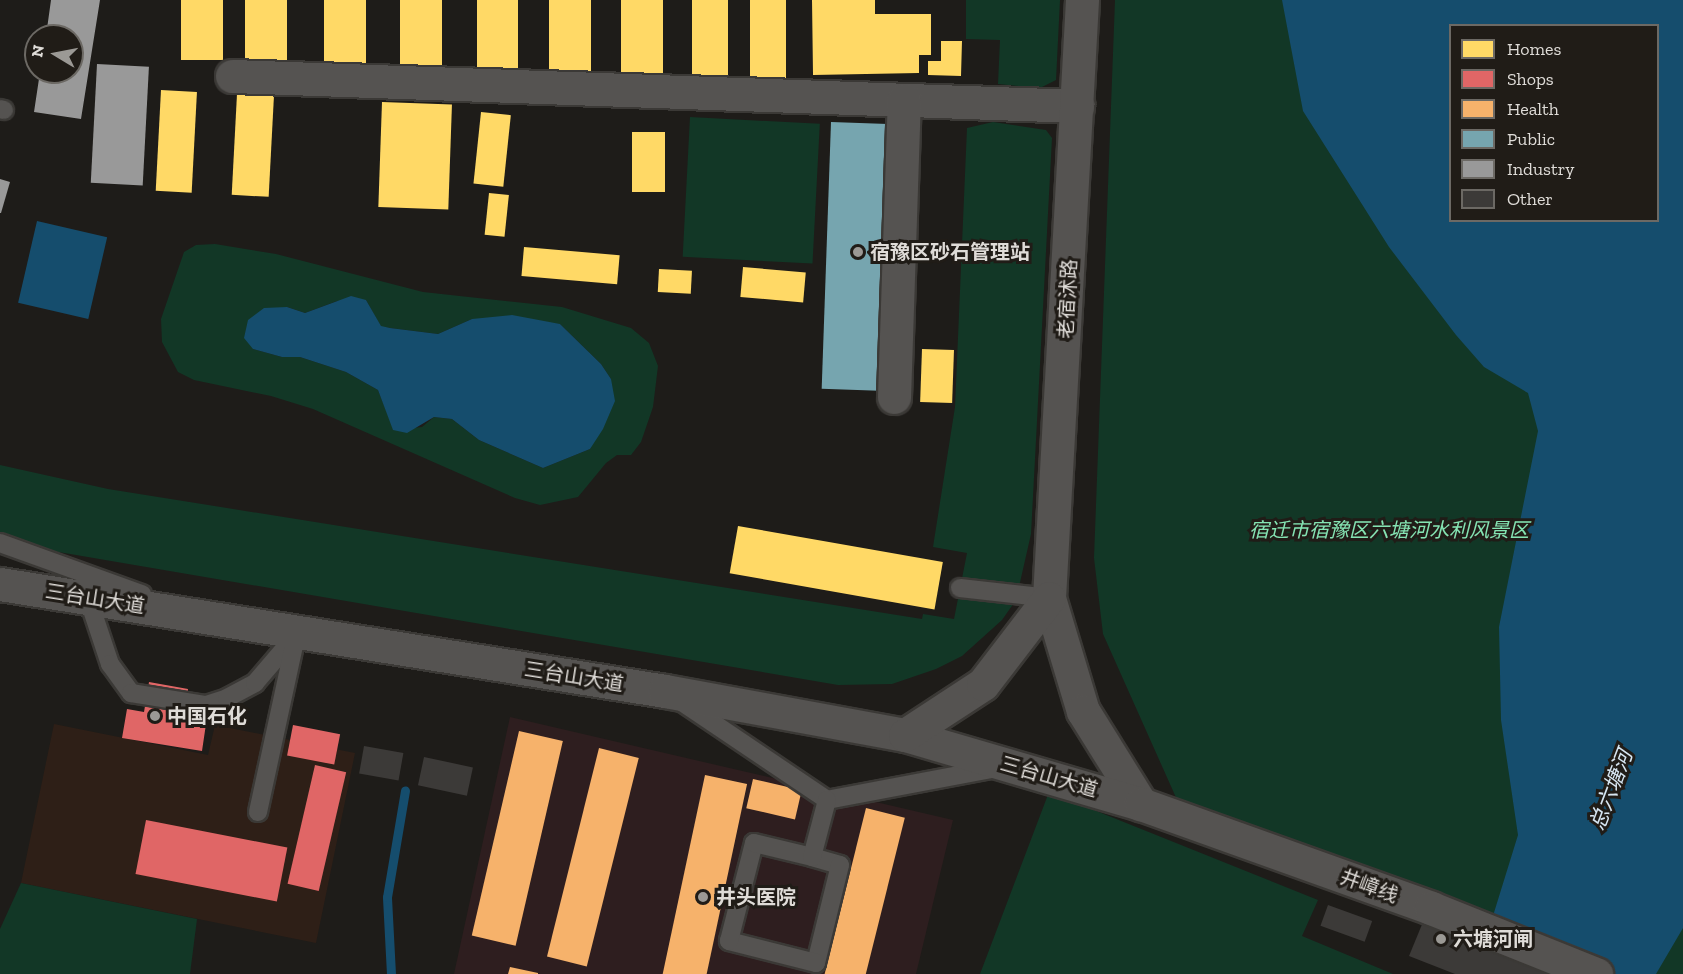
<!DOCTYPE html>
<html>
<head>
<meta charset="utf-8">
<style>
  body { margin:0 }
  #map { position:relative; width:1683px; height:974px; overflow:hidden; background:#1e1c19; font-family:"Zilla Slab","Noto Sans SC",serif }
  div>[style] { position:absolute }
  .commercial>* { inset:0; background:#2e1f17 }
  .medical>* { inset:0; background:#2e1e1f }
  .green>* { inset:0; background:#123726; transform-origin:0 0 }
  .water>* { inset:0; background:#154d6d; transform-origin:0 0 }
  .homes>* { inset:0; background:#ffd966; transform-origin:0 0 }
  .shops>* { inset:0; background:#e06666; transform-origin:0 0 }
  .health>* { inset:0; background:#f6b26b; transform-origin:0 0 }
  .public>* { inset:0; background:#76a5af; transform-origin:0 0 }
  .industry>* { inset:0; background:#999; transform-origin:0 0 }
  .stream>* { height:9px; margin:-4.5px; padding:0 4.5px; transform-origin:4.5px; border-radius:4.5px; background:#154d6d }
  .building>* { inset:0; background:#3c3a38; transform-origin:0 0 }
  .roads { filter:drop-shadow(2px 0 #3b3936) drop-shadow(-2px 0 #3b3936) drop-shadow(0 2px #3b3936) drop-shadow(0 -2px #3b3936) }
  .service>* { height:18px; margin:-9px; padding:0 9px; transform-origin:9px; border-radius:9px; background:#555351 }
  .minor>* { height:33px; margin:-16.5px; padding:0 16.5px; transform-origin:16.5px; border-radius:16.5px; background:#555351 }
  .secondary>* { height:33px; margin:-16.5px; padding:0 16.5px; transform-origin:16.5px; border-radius:16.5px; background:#555351 }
  .dots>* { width:16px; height:16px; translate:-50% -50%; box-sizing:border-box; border:3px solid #201c17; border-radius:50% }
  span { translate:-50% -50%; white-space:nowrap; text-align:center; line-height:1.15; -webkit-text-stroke:6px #201c17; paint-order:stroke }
  .poi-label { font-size:20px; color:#dfdcd8; font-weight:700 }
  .left { translate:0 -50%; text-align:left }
  .street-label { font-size:20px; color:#dfdcd8 }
  .park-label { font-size:20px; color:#85e4b3; font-style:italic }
  .water-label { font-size:21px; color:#d7e6f2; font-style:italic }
  .legend { position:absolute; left:1449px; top:24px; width:210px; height:198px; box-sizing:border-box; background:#201c17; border:2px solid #6c6964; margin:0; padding:8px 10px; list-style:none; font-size:18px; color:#dfdcd8 }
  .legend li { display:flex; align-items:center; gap:12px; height:30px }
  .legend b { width:30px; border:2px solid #6c6964 }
  .north { position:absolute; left:24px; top:24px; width:60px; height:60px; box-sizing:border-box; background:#201c17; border:2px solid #6c6964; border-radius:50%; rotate:280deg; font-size:16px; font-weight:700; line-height:24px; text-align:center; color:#dfdcd8 }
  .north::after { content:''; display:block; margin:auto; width:21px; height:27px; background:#9b9995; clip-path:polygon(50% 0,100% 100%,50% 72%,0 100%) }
</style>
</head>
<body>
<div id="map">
  <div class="commercial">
    <i style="clip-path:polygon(54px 724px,208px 755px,215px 725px,355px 753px,316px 943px,21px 883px)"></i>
  </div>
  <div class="medical">
    <i style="clip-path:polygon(510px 717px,953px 820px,916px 974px,454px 974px)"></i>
  </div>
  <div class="green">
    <i style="clip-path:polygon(966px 0,1060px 0,1056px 80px,1040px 88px,998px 84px,1000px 40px,966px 39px)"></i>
    <i style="clip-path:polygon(evenodd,1115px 0,1683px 0,1683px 974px,1650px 974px,1178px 802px,1103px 634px,1094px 558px,1115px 0,1450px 26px,1658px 26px,1658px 220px,1450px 220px,1450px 26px)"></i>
    <i style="left:690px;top:117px;width:130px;height:140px;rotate:3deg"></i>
    <i style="clip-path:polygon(993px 122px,1046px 130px,1052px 138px,1031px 534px,1016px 600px,1002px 620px,962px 656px,936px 669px,892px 684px,838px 685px,0 542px,0 465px,108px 489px,922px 619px,923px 614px,954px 619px,967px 553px,933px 547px,955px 407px,967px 128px)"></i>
    <i style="clip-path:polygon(evenodd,215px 244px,276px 254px,423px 292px,562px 307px,631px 328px,649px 343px,658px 366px,653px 407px,641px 442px,631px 455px,617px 455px,606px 463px,578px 497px,540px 505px,515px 498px,313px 409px,271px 396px,194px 380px,178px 372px,162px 342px,161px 319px,184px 252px,196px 245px,215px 244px,366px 300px,381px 327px,390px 328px,438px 334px,472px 319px,560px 324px,601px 364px,611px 379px,590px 449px,543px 468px,479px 440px,452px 419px,434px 417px,422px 427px,394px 430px,378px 390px,346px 372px,300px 357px,282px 357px,253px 349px,287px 307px,305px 313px,337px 301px,366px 300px)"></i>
    <i style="clip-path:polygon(1049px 792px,1318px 900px,1302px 936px,1393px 974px,980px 974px)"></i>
    <i style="clip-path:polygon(21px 883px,197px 919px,190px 974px,0 974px,0 929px)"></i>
  </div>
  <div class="water">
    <i style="clip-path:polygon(evenodd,1282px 0,1683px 0,1683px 928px,1656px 974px,1475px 974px,1518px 835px,1501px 720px,1499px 627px,1538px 431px,1528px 393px,1484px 367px,1456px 335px,1389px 247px,1303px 111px,1282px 0,1450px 26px,1658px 26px,1658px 220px,1450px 220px,1450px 26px)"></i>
    <i style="left:37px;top:221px;width:72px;height:84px;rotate:13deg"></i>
    <i style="clip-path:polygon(351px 296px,366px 300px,381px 326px,390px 328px,438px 334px,472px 319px,512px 315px,560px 324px,601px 364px,611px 379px,615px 401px,603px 429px,590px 449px,543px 468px,479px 440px,452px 419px,434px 417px,407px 433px,393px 430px,378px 390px,346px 372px,300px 357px,282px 357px,253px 349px,244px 338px,248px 320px,264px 308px,287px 307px,305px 313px)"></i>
  </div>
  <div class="homes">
    <i style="left:181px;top:0;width:42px;height:60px"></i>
    <i style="left:245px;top:0;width:42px;height:64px"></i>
    <i style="left:324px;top:0;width:42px;height:65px"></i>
    <i style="left:400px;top:0;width:42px;height:68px"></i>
    <i style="left:477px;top:0;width:41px;height:69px"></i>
    <i style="left:549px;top:0;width:42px;height:73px"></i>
    <i style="left:621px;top:0;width:42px;height:75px"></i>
    <i style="left:692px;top:0;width:36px;height:80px"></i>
    <i style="left:750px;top:0;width:36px;height:81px"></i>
    <i style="clip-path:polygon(812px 0,875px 0,875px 14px,931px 14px,931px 55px,919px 55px,919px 73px,813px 75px)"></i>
    <i style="clip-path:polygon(941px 41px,962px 41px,961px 76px,928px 75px,928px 61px,941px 61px)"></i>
    <i style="left:161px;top:90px;width:36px;height:101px;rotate:3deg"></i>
    <i style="left:237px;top:94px;width:37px;height:101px;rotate:3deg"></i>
    <i style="left:382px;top:102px;width:70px;height:105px;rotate:2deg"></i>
    <i style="left:481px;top:112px;width:30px;height:72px;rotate:6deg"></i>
    <i style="left:632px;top:132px;width:33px;height:60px"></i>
    <i style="left:489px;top:193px;width:20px;height:42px;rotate:6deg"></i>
    <i style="left:524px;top:247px;width:96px;height:29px;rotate:5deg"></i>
    <i style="left:743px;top:267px;width:63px;height:30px;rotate:5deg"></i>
    <i style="left:659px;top:269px;width:33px;height:23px;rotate:3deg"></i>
    <i style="left:922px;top:349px;width:32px;height:53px;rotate:2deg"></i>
    <i style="left:738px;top:526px;width:208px;height:48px;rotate:10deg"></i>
  </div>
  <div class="shops">
    <i style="clip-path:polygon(149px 682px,188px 689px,183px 721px,206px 724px,202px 751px,122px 738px,127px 709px,144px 712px)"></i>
    <i style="left:293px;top:725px;width:48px;height:31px;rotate:11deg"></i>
    <i style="left:315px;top:765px;width:32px;height:122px;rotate:13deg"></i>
    <i style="left:146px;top:820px;width:144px;height:55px;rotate:11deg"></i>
  </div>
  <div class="health">
    <i style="left:519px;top:731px;width:45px;height:210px;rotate:13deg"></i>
    <i style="left:599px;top:748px;width:41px;height:215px;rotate:14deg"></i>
    <i style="left:705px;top:775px;width:43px;height:204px;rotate:12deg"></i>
    <i style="left:753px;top:779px;width:50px;height:30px;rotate:13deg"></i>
    <i style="left:866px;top:808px;width:40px;height:171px;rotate:14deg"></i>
    <i style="clip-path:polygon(510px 967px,538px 973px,538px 974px,508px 974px)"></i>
  </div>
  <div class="public">
    <i style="left:831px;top:122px;width:57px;height:267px;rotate:2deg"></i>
  </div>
  <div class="industry">
    <i style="clip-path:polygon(51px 0,100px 0,81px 119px,34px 112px,40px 72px,72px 72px,72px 36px,46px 36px)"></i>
    <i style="left:97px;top:64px;width:52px;height:119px;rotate:3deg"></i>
    <i style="clip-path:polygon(0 179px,10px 182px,1px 213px,0 213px)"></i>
  </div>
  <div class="stream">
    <i style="left:391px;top:974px;width:77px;rotate:-93deg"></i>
    <i style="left:387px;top:897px;width:108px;rotate:-80.4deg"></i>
  </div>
  <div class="building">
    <i style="left:364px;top:746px;width:40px;height:28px;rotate:10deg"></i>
    <i style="left:424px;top:757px;width:50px;height:29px;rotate:12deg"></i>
    <i style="left:1328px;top:905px;width:47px;height:22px;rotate:20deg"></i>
    <i style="clip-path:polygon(1423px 922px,1553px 974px,1455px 974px,1409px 956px)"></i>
  </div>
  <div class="roads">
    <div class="service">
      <i style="left:0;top:109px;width:4px;rotate:14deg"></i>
      <i style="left:0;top:543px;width:151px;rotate:19.8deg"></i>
      <i style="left:960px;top:588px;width:90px;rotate:6.4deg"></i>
      <i style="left:88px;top:598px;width:70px;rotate:71.6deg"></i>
      <i style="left:110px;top:664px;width:36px;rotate:54deg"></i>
      <i style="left:131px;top:693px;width:76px;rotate:9.1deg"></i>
      <i style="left:206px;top:705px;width:22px;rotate:-18deg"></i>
      <i style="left:227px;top:698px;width:32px;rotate:-28deg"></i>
      <i style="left:255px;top:683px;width:65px;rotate:-49.4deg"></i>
      <i style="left:679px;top:700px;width:179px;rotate:34deg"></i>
      <i style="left:827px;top:800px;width:172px;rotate:-10.7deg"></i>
      <i style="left:258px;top:812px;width:180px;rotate:-77.8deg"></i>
      <i style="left:812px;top:857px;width:29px;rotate:16deg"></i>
      <i style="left:840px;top:865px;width:101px;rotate:103.8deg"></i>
      <i style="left:816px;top:963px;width:90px;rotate:-165.8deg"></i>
      <i style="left:729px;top:941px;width:101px;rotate:-75.7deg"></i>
      <i style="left:754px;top:843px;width:60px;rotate:13.6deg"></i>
      <i style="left:812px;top:857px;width:59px;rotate:-75.3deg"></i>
    </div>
    <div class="minor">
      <i style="left:232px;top:76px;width:846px;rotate:2.03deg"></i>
      <i style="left:894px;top:397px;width:297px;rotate:-88.1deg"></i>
    </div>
    <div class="secondary">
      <i style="left:1082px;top:0;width:599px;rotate:93.16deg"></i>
      <i style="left:1049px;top:598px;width:118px;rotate:73.3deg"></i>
      <i style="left:1083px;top:711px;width:110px;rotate:58.1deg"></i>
      <i style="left:0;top:584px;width:674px;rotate:9.14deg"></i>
      <i style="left:665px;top:691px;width:244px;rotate:10.4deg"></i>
      <i style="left:905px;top:735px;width:246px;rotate:16.3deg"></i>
      <i style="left:1141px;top:804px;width:308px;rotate:19.7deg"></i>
      <i style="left:1431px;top:908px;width:178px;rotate:21.8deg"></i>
      <i style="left:905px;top:735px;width:93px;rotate:-33.2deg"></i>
      <i style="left:983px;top:684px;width:108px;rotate:-52.5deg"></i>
    </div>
  </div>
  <div class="dots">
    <i style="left:858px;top:252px;background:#9b9995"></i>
    <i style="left:155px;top:716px;background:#9b9995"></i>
    <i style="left:703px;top:897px;background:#9b9995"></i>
    <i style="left:1441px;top:939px;background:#9b9995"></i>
  </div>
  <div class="poi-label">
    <span class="left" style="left:870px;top:252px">宿豫区砂石管理站</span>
    <span class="left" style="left:167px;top:716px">中国石化</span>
    <span class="left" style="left:716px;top:897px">井头医院</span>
    <span class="left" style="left:1453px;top:939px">六塘河闸</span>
  </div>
  <div class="street-label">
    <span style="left:1068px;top:299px;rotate:-87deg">老宿沭路</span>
    <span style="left:95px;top:599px;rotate:9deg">三台山大道</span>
    <span style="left:574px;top:677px;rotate:9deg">三台山大道</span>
    <span style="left:1049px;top:777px;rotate:16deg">三台山大道</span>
    <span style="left:1369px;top:886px;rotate:20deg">井嶂线</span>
  </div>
  <div class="park-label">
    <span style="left:1389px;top:530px">宿迁市宿豫区六塘河水利风景区</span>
  </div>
  <div class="water-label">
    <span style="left:1611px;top:790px;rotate:-69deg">总六塘河</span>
  </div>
  <ul class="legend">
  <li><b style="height:16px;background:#ffd966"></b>Homes</li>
  <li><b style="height:16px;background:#e06666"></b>Shops</li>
  <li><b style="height:16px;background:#f6b26b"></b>Health</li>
  <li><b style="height:16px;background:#76a5af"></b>Public</li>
  <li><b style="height:16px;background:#999"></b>Industry</li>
  <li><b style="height:16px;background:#3c3a38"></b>Other</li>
  </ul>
  <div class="north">N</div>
</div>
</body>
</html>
